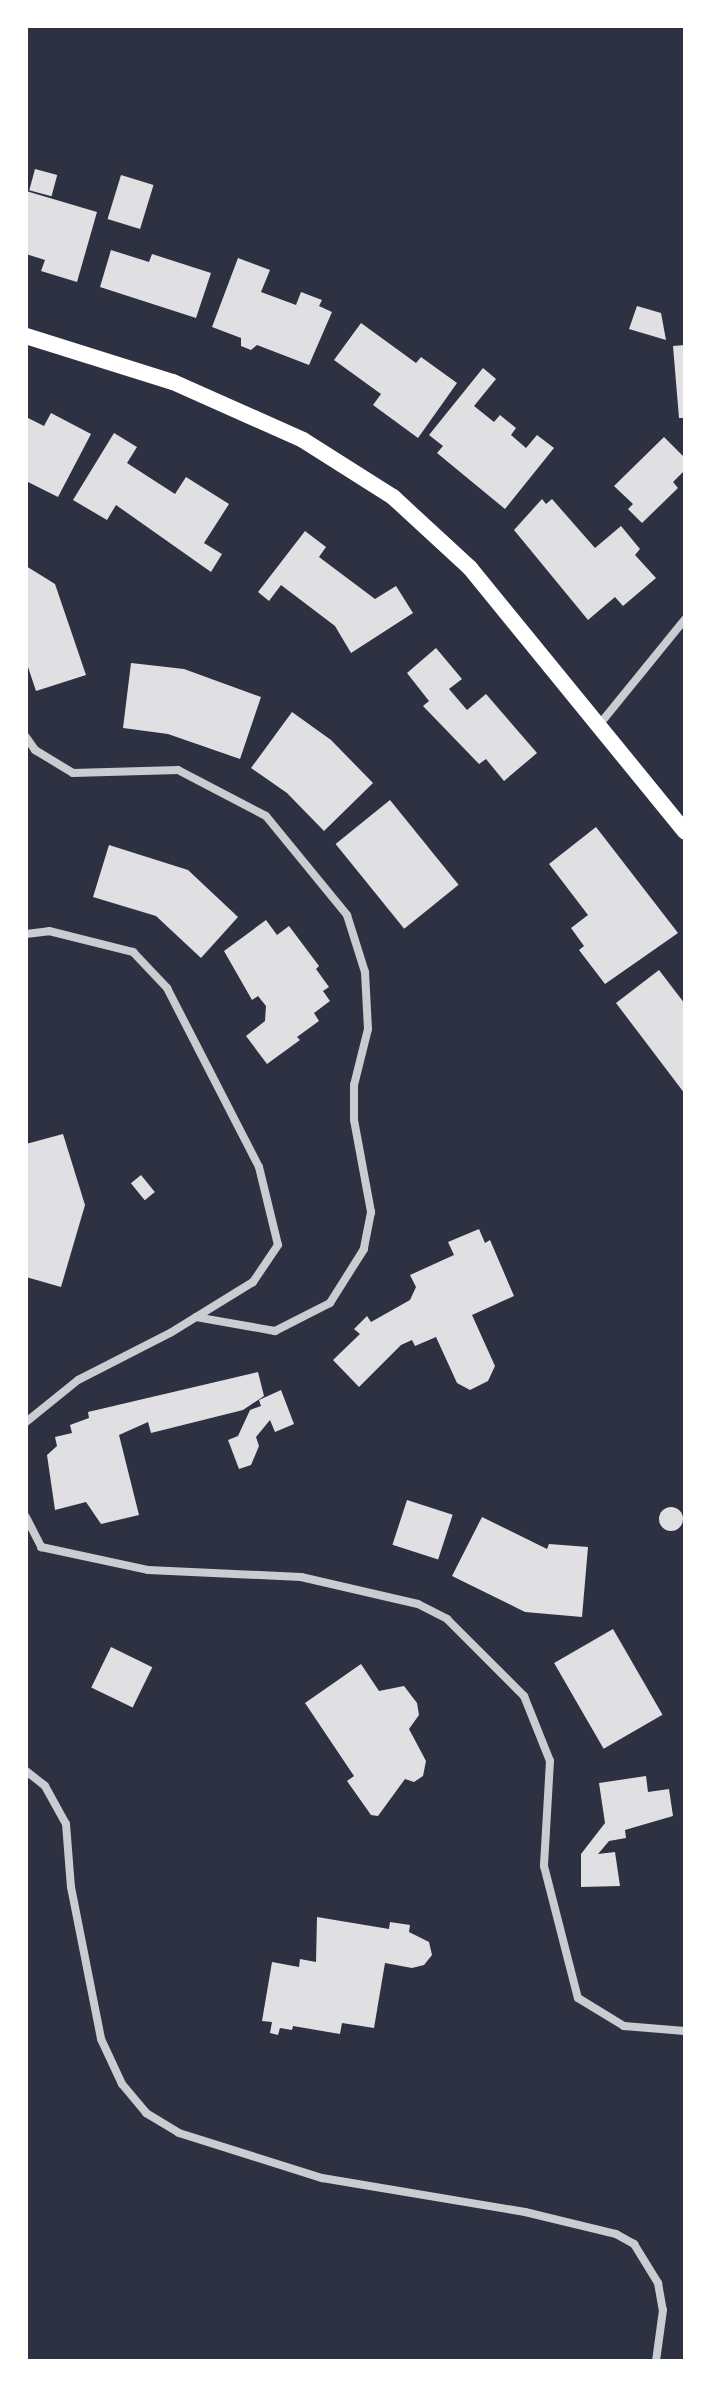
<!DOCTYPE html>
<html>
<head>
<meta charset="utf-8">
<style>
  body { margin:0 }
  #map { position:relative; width:711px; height:2387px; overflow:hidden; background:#2d3142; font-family:Arial,sans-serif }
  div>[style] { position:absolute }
  .building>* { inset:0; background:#e0e0e3; transform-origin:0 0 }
  .round { border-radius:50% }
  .minor>* { height:8px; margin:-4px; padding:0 4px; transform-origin:4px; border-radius:4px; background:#caccd0 }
  .secondary>* { height:16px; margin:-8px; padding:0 8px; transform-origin:8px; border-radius:8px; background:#fff }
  span { translate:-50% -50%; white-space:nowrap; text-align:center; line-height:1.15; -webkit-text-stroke:8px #fff; paint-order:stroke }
  .frame { position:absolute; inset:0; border:28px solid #fff; pointer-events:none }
</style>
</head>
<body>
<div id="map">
  <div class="building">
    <i style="left:35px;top:169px;width:23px;height:22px;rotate:15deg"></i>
    <i style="left:121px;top:175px;width:34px;height:46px;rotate:17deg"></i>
    <i style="clip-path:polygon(26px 191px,97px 212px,77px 282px,41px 271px,45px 260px,26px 254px)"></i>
    <i style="clip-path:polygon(111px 250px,149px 262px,152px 254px,211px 273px,196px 318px,100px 287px)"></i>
    <i style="clip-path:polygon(238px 258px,270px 270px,261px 292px,296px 305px,301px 292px,322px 300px,319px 306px,332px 312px,309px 365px,257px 345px,251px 350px,241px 346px,241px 338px,212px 327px)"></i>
    <i style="clip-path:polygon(637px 306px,661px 313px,666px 340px,629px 329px)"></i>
    <i style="clip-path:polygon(361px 323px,416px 363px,421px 357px,457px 383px,418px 438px,373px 405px,381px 394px,334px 360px)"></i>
    <i style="clip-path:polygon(685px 345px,685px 418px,679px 418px,673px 346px)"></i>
    <i style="clip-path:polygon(483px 368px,496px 379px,474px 406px,494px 422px,500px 415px,516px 428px,511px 435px,526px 448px,537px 435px,554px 448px,505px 509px,437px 453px,443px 446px,429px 435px)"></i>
    <i style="clip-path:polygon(51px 413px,91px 434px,58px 497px,26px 481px,26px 422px,28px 418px,44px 426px)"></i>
    <i style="clip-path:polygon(114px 433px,137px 447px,127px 463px,175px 494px,186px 477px,229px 504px,204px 543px,222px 554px,211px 572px,116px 505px,107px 520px,73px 500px)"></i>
    <i style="clip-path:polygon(664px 437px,685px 458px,685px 470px,673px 482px,678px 488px,642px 523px,628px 509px,633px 504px,614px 486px)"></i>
    <i style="clip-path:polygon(542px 499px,546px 504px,552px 499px,595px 548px,621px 526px,640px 549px,635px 555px,656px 578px,623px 606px,615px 597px,588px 620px,514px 530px)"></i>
    <i style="clip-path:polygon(305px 531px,326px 547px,319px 557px,375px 599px,396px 586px,413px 613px,351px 653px,335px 626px,281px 585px,269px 601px,258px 592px)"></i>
    <i style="clip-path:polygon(26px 566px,55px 584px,86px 675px,36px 691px,26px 661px)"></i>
    <i style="clip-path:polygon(436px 648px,462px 679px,449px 689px,467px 710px,486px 694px,537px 753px,504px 781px,486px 759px,479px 764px,423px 706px,429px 701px,407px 673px)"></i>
    <i style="clip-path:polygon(131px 663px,184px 669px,261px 697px,240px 759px,168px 734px,123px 728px)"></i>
    <i style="clip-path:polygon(292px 712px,331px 740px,373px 783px,324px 831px,287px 793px,251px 768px)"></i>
    <i style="left:390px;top:800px;width:109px;height:70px;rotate:51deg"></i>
    <i style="clip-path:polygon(596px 827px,678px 933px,605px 984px,579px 950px,584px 946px,571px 928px,588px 915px,549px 864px)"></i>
    <i style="clip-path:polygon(109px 845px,188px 870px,238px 917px,201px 958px,156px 916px,93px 897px)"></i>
    <i style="clip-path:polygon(266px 920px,277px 935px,289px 926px,319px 966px,316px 969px,329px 987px,323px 991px,330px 1001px,314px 1013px,319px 1021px,297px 1037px,300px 1040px,267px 1064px,246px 1036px,265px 1021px,266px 1006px,258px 996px,252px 1000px,224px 951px)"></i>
    <i style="clip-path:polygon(659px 970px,685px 1004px,685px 1094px,616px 1003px)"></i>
    <i style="clip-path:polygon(63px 1134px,85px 1205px,61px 1287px,26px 1277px,26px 1144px)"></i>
    <i style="left:141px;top:1175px;width:22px;height:13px;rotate:51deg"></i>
    <i style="clip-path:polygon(479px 1229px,485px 1243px,490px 1240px,514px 1296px,472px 1315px,495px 1366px,488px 1381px,470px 1390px,457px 1383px,436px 1337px,415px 1346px,412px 1340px,401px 1345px,359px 1387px,333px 1360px,360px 1334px,354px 1329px,367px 1316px,371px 1322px,410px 1300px,416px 1287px,410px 1275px,454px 1255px,448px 1242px)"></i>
    <i style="clip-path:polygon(258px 1372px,264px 1396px,243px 1410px,151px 1433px,148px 1422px,119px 1435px,139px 1515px,101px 1524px,86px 1502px,55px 1510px,47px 1455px,57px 1446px,55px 1437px,72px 1433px,70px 1425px,89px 1418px,88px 1412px)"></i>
    <i style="clip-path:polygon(281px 1390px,294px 1424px,275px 1432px,270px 1420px,256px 1437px,259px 1446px,251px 1465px,239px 1469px,228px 1440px,238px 1436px,250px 1410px,261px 1406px,259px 1400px)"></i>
    <i style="left:407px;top:1500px;width:48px;height:47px;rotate:18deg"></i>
    <i class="round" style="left:659px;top:1507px;width:24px;height:24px"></i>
    <i style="clip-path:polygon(482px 1517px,547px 1549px,549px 1544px,588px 1547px,582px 1617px,525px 1612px,452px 1576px)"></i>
    <i style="left:613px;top:1629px;width:99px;height:68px;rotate:60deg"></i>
    <i style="left:111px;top:1647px;width:46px;height:45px;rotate:26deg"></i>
    <i style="clip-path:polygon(361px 1664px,379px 1691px,404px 1686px,417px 1703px,419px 1715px,409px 1729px,426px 1761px,423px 1776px,414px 1782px,405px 1779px,378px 1816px,371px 1815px,347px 1781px,354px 1776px,305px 1703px)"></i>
    <i style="clip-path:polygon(646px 1776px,648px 1792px,669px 1789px,673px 1816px,625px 1830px,626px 1838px,609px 1841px,598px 1854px,615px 1852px,620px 1886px,581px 1887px,581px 1854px,605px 1823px,599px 1783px)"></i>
    <i style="clip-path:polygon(317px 1917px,389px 1929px,390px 1922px,410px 1925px,409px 1932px,429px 1942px,432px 1955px,424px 1965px,412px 1968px,385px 1963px,374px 2028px,342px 2023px,340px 2034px,293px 2026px,292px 2030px,280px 2028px,278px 2035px,270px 2033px,272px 2022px,262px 2021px,272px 1962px,299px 1967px,300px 1959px,316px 1962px)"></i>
  </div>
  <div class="minor">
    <i style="left:599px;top:725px;width:136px;rotate:-50.9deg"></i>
    <i style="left:26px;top:737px;width:16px;rotate:55deg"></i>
    <i style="left:35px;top:750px;width:44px;rotate:31.2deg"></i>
    <i style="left:73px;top:773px;width:105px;rotate:-1.6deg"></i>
    <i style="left:178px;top:770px;width:99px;rotate:27.6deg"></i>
    <i style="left:266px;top:816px;width:128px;rotate:50.7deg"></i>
    <i style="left:347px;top:915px;width:60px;rotate:72.5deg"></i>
    <i style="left:365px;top:972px;width:57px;rotate:87deg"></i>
    <i style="left:368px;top:1029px;width:58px;rotate:104deg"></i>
    <i style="left:354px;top:1085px;width:35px;rotate:90deg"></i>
    <i style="left:354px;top:1120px;width:94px;rotate:79.5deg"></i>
    <i style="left:371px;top:1212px;width:38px;rotate:101deg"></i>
    <i style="left:364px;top:1249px;width:64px;rotate:122.2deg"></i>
    <i style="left:330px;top:1303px;width:62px;rotate:153deg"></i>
    <i style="left:275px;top:1331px;width:80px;rotate:-170deg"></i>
    <i style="left:26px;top:934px;width:23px;rotate:-7deg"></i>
    <i style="left:49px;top:931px;width:87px;rotate:14deg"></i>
    <i style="left:133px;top:952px;width:50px;rotate:46.6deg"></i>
    <i style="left:167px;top:988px;width:201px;rotate:62.8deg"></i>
    <i style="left:259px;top:1167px;width:80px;rotate:76.3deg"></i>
    <i style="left:278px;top:1245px;width:45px;rotate:124deg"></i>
    <i style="left:253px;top:1282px;width:97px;rotate:148.4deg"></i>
    <i style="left:170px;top:1333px;width:103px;rotate:152.9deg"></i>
    <i style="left:78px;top:1380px;width:67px;rotate:141.1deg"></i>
    <i style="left:26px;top:1517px;width:34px;rotate:63deg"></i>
    <i style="left:41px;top:1547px;width:109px;rotate:12.1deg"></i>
    <i style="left:148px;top:1570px;width:153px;rotate:2.6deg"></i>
    <i style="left:301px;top:1577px;width:120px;rotate:13deg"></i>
    <i style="left:418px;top:1604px;width:33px;rotate:27deg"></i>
    <i style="left:447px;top:1619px;width:109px;rotate:45deg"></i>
    <i style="left:524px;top:1696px;width:70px;rotate:68.2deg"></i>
    <i style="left:550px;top:1761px;width:105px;rotate:93.3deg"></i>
    <i style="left:544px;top:1866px;width:136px;rotate:75.6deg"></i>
    <i style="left:578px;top:1998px;width:54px;rotate:31.3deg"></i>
    <i style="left:624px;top:2026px;width:61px;rotate:4.7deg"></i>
    <i style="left:26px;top:1771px;width:24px;rotate:38deg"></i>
    <i style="left:45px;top:1786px;width:43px;rotate:61.1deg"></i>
    <i style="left:66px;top:1824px;width:63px;rotate:85.5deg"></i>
    <i style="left:71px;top:1887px;width:155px;rotate:78.8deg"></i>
    <i style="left:101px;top:2039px;width:50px;rotate:65deg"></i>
    <i style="left:122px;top:2084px;width:38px;rotate:50deg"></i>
    <i style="left:146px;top:2113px;width:39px;rotate:31deg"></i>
    <i style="left:179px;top:2133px;width:150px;rotate:17.5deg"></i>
    <i style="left:322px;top:2178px;width:206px;rotate:9.5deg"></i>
    <i style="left:525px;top:2212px;width:94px;rotate:13.6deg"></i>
    <i style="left:616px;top:2234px;width:21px;rotate:29deg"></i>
    <i style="left:634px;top:2244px;width:46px;rotate:58.4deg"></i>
    <i style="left:658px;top:2283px;width:27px;rotate:80deg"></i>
    <i style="left:663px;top:2310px;width:51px;rotate:97.8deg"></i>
  </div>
  <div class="secondary">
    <i style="left:26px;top:336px;width:154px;rotate:17.4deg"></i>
    <i style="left:173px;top:382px;width:142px;rotate:24deg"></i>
    <i style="left:303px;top:440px;width:107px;rotate:32.3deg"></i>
    <i style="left:393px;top:497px;width:105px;rotate:42.7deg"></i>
    <i style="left:470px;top:568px;width:340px;rotate:50.8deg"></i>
  </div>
  <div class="frame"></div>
</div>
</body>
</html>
